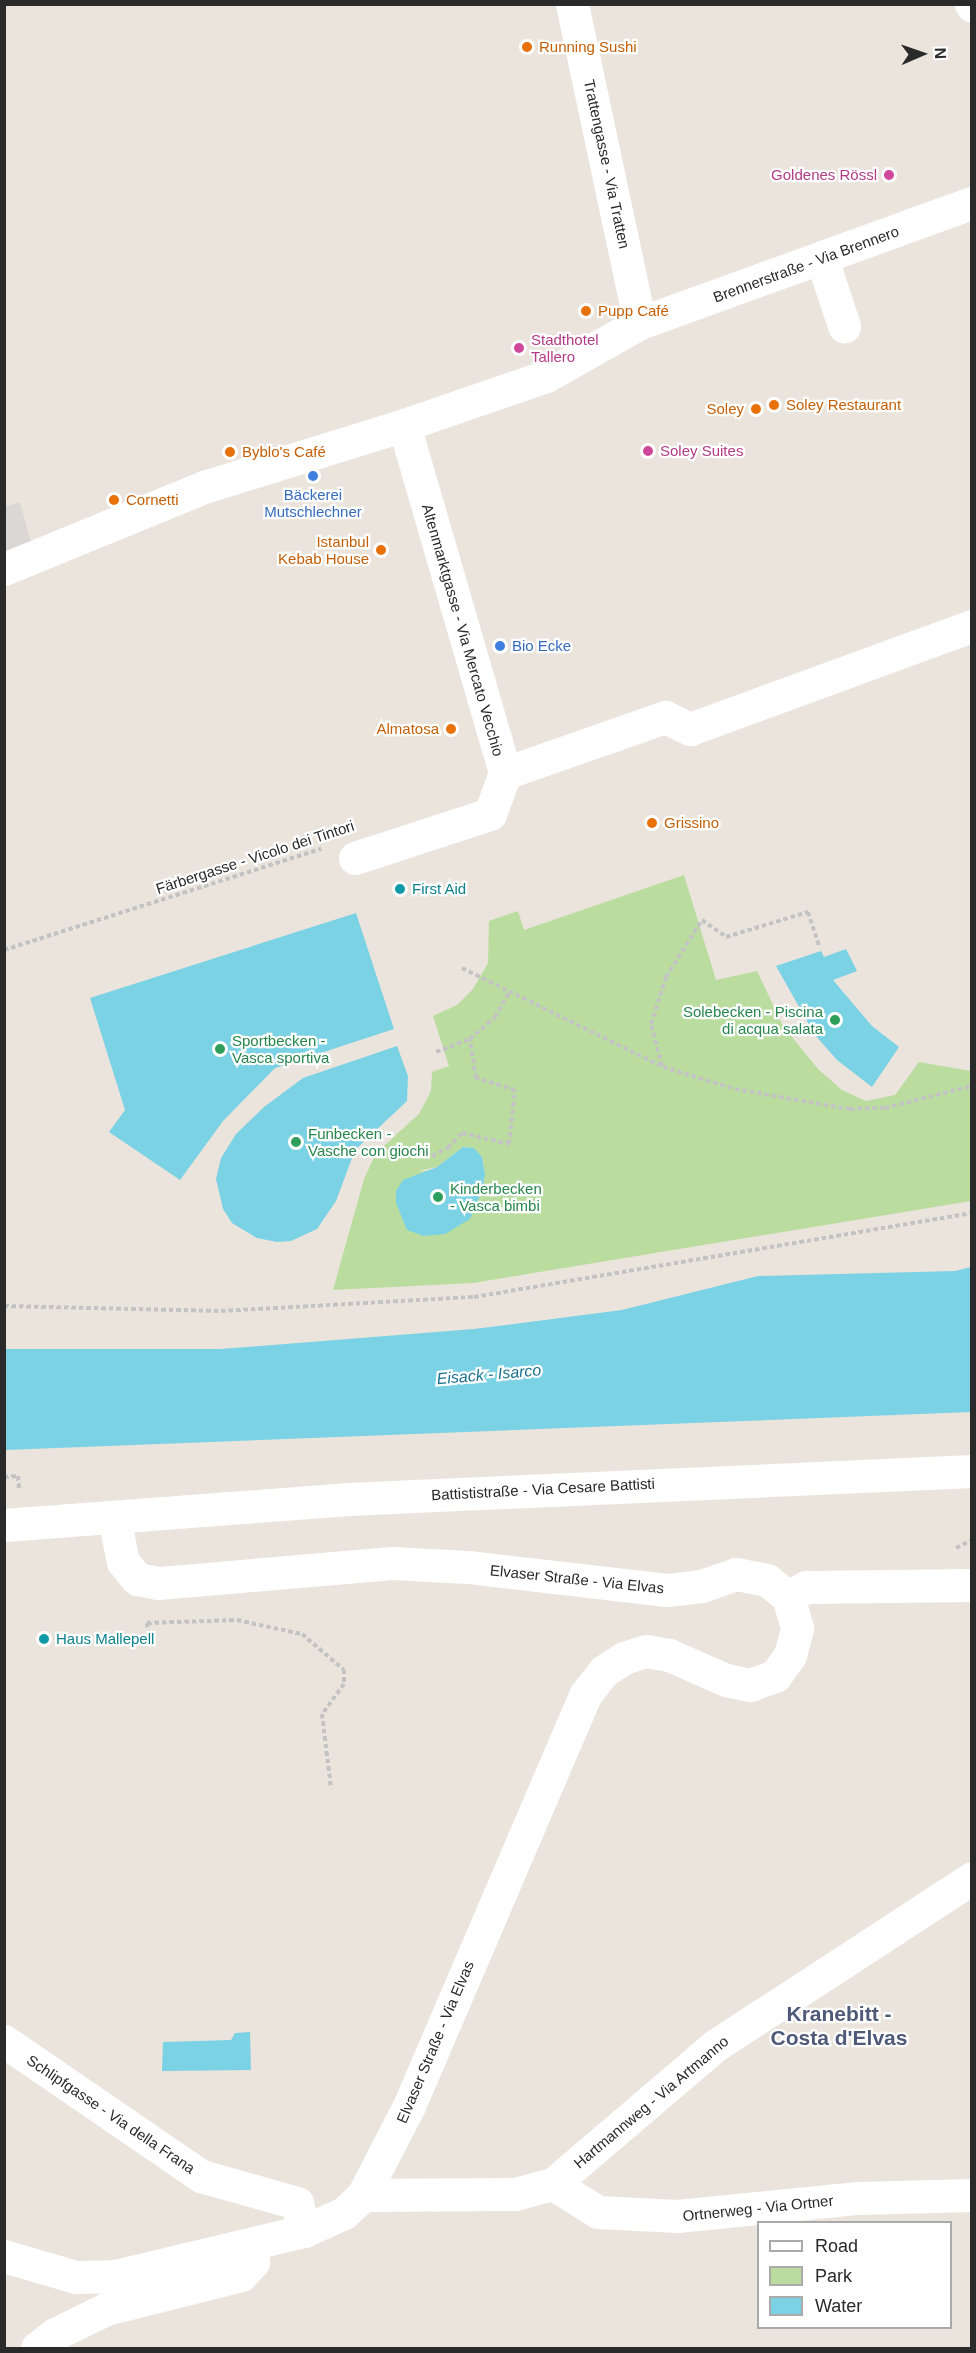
<!DOCTYPE html>
<html>
<head>
<meta charset="utf-8">
<style>
  body { margin:0 }
  #map { position:relative; width:976px; height:2353px; overflow:hidden; background:#ebe4dd; font-family:Helvetica,sans-serif }
  div>[style] { position:absolute }
  .green>* { inset:0; background:#badd9f }
  .plaza>* { inset:0; background:#dbd7d4 }
  .water>* { inset:0; background:#7ad2e4 }
  .path>* { height:4px; margin-top:-2px; transform-origin:0; background:repeating-linear-gradient(90deg,#c3c3c3 0 4.5px,transparent 0 7.5px) }
  .minor>* { height:33px; margin:-16.5px; padding:0 16.5px; transform-origin:16.5px; border-radius:16.5px; background:#fff }
  .dots>* { width:16px; height:16px; translate:-50% -50%; box-sizing:border-box; border:3px solid #fff; border-radius:50% }
  span { translate:-50% -50%; white-space:nowrap; text-align:center; line-height:1.15; -webkit-text-stroke:4.5px #fff; paint-order:stroke }
  .food-label { font-size:15px; color:#c56008 }
  .left { translate:0 -50%; text-align:left }
  .right { translate:-100% -50%; text-align:right }
  .street-label { font-size:15px; color:#2a2a2a }
  .hotel-label { font-size:15px; color:#b23c85 }
  .shop-label { font-size:15px; color:#366cbe }
  .culture-label { font-size:15px; color:#0d838f }
  .leisure-label { font-size:15px; color:#27864d }
  .water-label { font-size:16px; color:#19738f; font-style:italic }
  .district-label { font-size:21px; color:#4e5a77; font-weight:700 }
  .frame { position:absolute; inset:0; border:6px solid #2a2a2a; pointer-events:none }
  .legend { position:absolute; left:757px; top:2221px; width:195px; height:108px; box-sizing:border-box; background:#fff; border:2px solid #aaa; margin:0; padding:8px 10px; list-style:none; font-size:18px; color:#2a2a2a }
  .legend li { display:flex; align-items:center; gap:12px; height:30px }
  .legend b { width:30px; border:2px solid #aaa }
  .north { position:absolute; left:892px; top:24px; width:60px; height:60px; -webkit-text-stroke:4px #fff; paint-order:stroke; rotate:88deg; font-size:16px; font-weight:700; line-height:24px; text-align:center; color:#2a2a2a }
  .north::after { content:''; display:block; margin:auto; width:21px; height:27px; background:#2a2a2a; clip-path:polygon(50% 0,100% 100%,50% 72%,0 100%) }
</style>
</head>
<body>
<div id="map">
  <div class="green">
    <i style="clip-path:polygon(evenodd,684px 875px,716px 980px,757px 971px,783px 1026px,818px 1069px,842px 1090px,866px 1101px,895px 1095px,919px 1062px,971px 1071px,971px 1201px,473px 1283px,333px 1290px,364px 1179px,376px 1153px,419px 1114px,431px 1091px,432px 1072px,449px 1066px,433px 1016px,457px 1005px,473px 989px,488px 963px,489px 921px,518px 911px,524px 930px,684px 875px,463px 1147px,474px 1148px,482px 1157px,485px 1174px,419px 1171px,437px 1167px,463px 1147px)"></i>
  </div>
  <div class="plaza">
    <i style="clip-path:polygon(20px 502px,35px 557px,4px 569px,4px 507px)"></i>
  </div>
  <div class="water">
    <i style="clip-path:polygon(356px 913px,394px 1029px,275px 1068px,223px 1121px,180px 1180px,109px 1132px,125px 1110px,90px 998px)"></i>
    <i style="clip-path:polygon(846px 949px,857px 971px,833px 980px,872px 1026px,899px 1047px,872px 1087px,837px 1060px,815px 1035px,776px 966px,821px 951px,824px 957px)"></i>
    <i style="clip-path:polygon(397px 1046px,408px 1076px,407px 1101px,355px 1150px,336px 1201px,317px 1229px,291px 1241px,277px 1242px,257px 1238px,232px 1223px,223px 1209px,216px 1179px,221px 1158px,236px 1134px,264px 1107px,303px 1078px)"></i>
    <i style="clip-path:polygon(463px 1147px,474px 1148px,482px 1157px,485px 1174px,482px 1191px,470px 1219px,445px 1234px,424px 1236px,407px 1230px,396px 1203px,396px 1191px,403px 1180px,437px 1167px)"></i>
    <i style="clip-path:polygon(971px 1267px,971px 1412px,5px 1450px,5px 1349px,221px 1349px,474px 1329px,622px 1310px,758px 1276px,955px 1271px)"></i>
    <i style="clip-path:polygon(250px 2032px,251px 2070px,162px 2071px,163px 2042px,231px 2040px,235px 2033px)"></i>
  </div>
  <div class="path">
    <i style="left:4px;top:950px;width:333px;rotate:-17.7deg"></i>
    <i style="left:462px;top:968px;width:224px;rotate:26.2deg"></i>
    <i style="left:663px;top:1067px;width:75px;rotate:17deg"></i>
    <i style="left:735px;top:1089px;width:117px;rotate:9.9deg"></i>
    <i style="left:850px;top:1109px;width:35px;rotate:-2deg"></i>
    <i style="left:885px;top:1108px;width:90px;rotate:-14.2deg"></i>
    <i style="left:436px;top:1052px;width:36px;rotate:-21deg"></i>
    <i style="left:470px;top:1039px;width:33px;rotate:-41deg"></i>
    <i style="left:495px;top:1017px;width:28px;rotate:-60deg"></i>
    <i style="left:662px;top:1066px;width:43px;rotate:-104.7deg"></i>
    <i style="left:651px;top:1024px;width:49px;rotate:-72.3deg"></i>
    <i style="left:666px;top:977px;width:67px;rotate:-57.7deg"></i>
    <i style="left:702px;top:920px;width:29px;rotate:35deg"></i>
    <i style="left:726px;top:937px;width:86px;rotate:-17deg"></i>
    <i style="left:808px;top:912px;width:36px;rotate:72deg"></i>
    <i style="left:432px;top:1156px;width:18px;rotate:-27deg"></i>
    <i style="left:448px;top:1148px;width:21px;rotate:-47deg"></i>
    <i style="left:462px;top:1133px;width:48px;rotate:13.2deg"></i>
    <i style="left:509px;top:1144px;width:54px;rotate:-83.7deg"></i>
    <i style="left:515px;top:1090px;width:41px;rotate:-162.9deg"></i>
    <i style="left:476px;top:1078px;width:39px;rotate:-99deg"></i>
    <i style="left:4px;top:1306px;width:217px;rotate:1.3deg"></i>
    <i style="left:221px;top:1311px;width:253px;rotate:-3.2deg"></i>
    <i style="left:474px;top:1297px;width:505px;rotate:-9.57deg"></i>
    <i style="left:4px;top:1477px;width:14px;rotate:-4deg"></i>
    <i style="left:18px;top:1476px;width:14px;rotate:86deg"></i>
    <i style="left:956px;top:1548px;width:18px;rotate:-27deg"></i>
    <i style="left:147px;top:1623px;width:90px;rotate:-1.9deg"></i>
    <i style="left:237px;top:1620px;width:66px;rotate:12.2deg"></i>
    <i style="left:302px;top:1634px;width:55px;rotate:40.6deg"></i>
    <i style="left:344px;top:1670px;width:14px;rotate:90deg"></i>
    <i style="left:344px;top:1684px;width:37px;rotate:126deg"></i>
    <i style="left:322px;top:1714px;width:75px;rotate:83.1deg"></i>
    <i style="left:147px;top:1623px;width:13px;rotate:81deg"></i>
  </div>
  <div class="minor">
    <i style="left:572px;top:4px;width:326px;rotate:78deg"></i>
    <i style="left:971px;top:4px;width:2px;rotate:63deg"></i>
    <i style="left:822px;top:259px;width:71px;rotate:71.8deg"></i>
    <i style="left:404px;top:425px;width:362px;rotate:73.8deg"></i>
    <i style="left:505px;top:773px;width:170px;rotate:-19.3deg"></i>
    <i style="left:665px;top:717px;width:28px;rotate:26deg"></i>
    <i style="left:690px;top:729px;width:300px;rotate:-20.1deg"></i>
    <i style="left:4px;top:569px;width:216px;rotate:-22.3deg"></i>
    <i style="left:204px;top:487px;width:209px;rotate:-17.2deg"></i>
    <i style="left:404px;top:425px;width:150px;rotate:-19deg"></i>
    <i style="left:546px;top:376px;width:108px;rotate:-29.4deg"></i>
    <i style="left:640px;top:323px;width:353px;rotate:-19.9deg"></i>
    <i style="left:355px;top:858px;width:142px;rotate:-18.1deg"></i>
    <i style="left:490px;top:814px;width:44px;rotate:-69.9deg"></i>
    <i style="left:4px;top:1525px;width:346px;rotate:-4.3deg"></i>
    <i style="left:349px;top:1499px;width:624px;rotate:-2.57deg"></i>
    <i style="left:788px;top:1597px;width:21px;rotate:-29deg"></i>
    <i style="left:806px;top:1587px;width:166px;rotate:-0.7deg"></i>
    <i style="left:4px;top:2041px;width:239px;rotate:34.4deg"></i>
    <i style="left:201px;top:2176px;width:100px;rotate:15.7deg"></i>
    <i style="left:297px;top:2203px;width:29px;rotate:76deg"></i>
    <i style="left:553px;top:2184px;width:53px;rotate:31.9deg"></i>
    <i style="left:598px;top:2212px;width:79px;rotate:2.9deg"></i>
    <i style="left:677px;top:2216px;width:182px;rotate:-5.7deg"></i>
    <i style="left:858px;top:2198px;width:114px;rotate:-1.5deg"></i>
    <i style="left:363px;top:2195px;width:152px;rotate:-0.4deg"></i>
    <i style="left:515px;top:2194px;width:39px;rotate:-15deg"></i>
    <i style="left:553px;top:2184px;width:214px;rotate:-40.5deg"></i>
    <i style="left:716px;top:2045px;width:306px;rotate:-33.1deg"></i>
    <i style="left:4px;top:2256px;width:75px;rotate:16.3deg"></i>
    <i style="left:76px;top:2277px;width:39px;rotate:-1deg"></i>
    <i style="left:115px;top:2276px;width:194px;rotate:-13.4deg"></i>
    <i style="left:304px;top:2231px;width:44px;rotate:-24.2deg"></i>
    <i style="left:344px;top:2213px;width:26px;rotate:-43deg"></i>
    <i style="left:363px;top:2195px;width:100px;rotate:-62.7deg"></i>
    <i style="left:409px;top:2106px;width:447px;rotate:-66.8deg"></i>
    <i style="left:585px;top:1695px;width:31px;rotate:-52deg"></i>
    <i style="left:604px;top:1671px;width:24px;rotate:-33deg"></i>
    <i style="left:624px;top:1658px;width:23px;rotate:-18deg"></i>
    <i style="left:646px;top:1651px;width:23px;rotate:10deg"></i>
    <i style="left:669px;top:1655px;width:62px;rotate:23.7deg"></i>
    <i style="left:726px;top:1680px;width:25px;rotate:12deg"></i>
    <i style="left:750px;top:1685px;width:27px;rotate:-20deg"></i>
    <i style="left:775px;top:1676px;width:26px;rotate:-54deg"></i>
    <i style="left:790px;top:1655px;width:28px;rotate:-75deg"></i>
    <i style="left:797px;top:1628px;width:32px;rotate:-106deg"></i>
    <i style="left:788px;top:1597px;width:27px;rotate:-141deg"></i>
    <i style="left:767px;top:1580px;width:32px;rotate:-169deg"></i>
    <i style="left:736px;top:1574px;width:37px;rotate:161deg"></i>
    <i style="left:701px;top:1586px;width:34px;rotate:173deg"></i>
    <i style="left:667px;top:1590px;width:201px;rotate:-173.4deg"></i>
    <i style="left:467px;top:1567px;width:75px;rotate:-176.9deg"></i>
    <i style="left:392px;top:1563px;width:235px;rotate:175.1deg"></i>
    <i style="left:158px;top:1583px;width:21px;rotate:-169deg"></i>
    <i style="left:137px;top:1579px;width:22px;rotate:-129deg"></i>
    <i style="left:123px;top:1562px;width:46px;rotate:-101.3deg"></i>
    <i style="left:37px;top:2348px;width:23px;rotate:-38deg"></i>
    <i style="left:55px;top:2334px;width:57px;rotate:-26.1deg"></i>
    <i style="left:106px;top:2309px;width:139px;rotate:-14.1deg"></i>
    <i style="left:241px;top:2275px;width:18px;rotate:-47deg"></i>
    <i style="left:253px;top:2262px;width:17px;rotate:-100deg"></i>
  </div>
  <div class="dots">
    <i style="left:527px;top:47px;background:#e8710a"></i>
    <i style="left:889px;top:175px;background:#d1479c"></i>
    <i style="left:586px;top:311px;background:#e8710a"></i>
    <i style="left:519px;top:348px;background:#d1479c"></i>
    <i style="left:774px;top:405px;background:#e8710a"></i>
    <i style="left:756px;top:409px;background:#e8710a"></i>
    <i style="left:648px;top:451px;background:#d1479c"></i>
    <i style="left:230px;top:452px;background:#e8710a"></i>
    <i style="left:313px;top:476px;background:#3f7fe0"></i>
    <i style="left:114px;top:500px;background:#e8710a"></i>
    <i style="left:381px;top:550px;background:#e8710a"></i>
    <i style="left:500px;top:646px;background:#3f7fe0"></i>
    <i style="left:451px;top:729px;background:#e8710a"></i>
    <i style="left:652px;top:823px;background:#e8710a"></i>
    <i style="left:400px;top:889px;background:#0f9aa8"></i>
    <i style="left:835px;top:1020px;background:#2e9e5b"></i>
    <i style="left:220px;top:1049px;background:#2e9e5b"></i>
    <i style="left:296px;top:1142px;background:#2e9e5b"></i>
    <i style="left:438px;top:1197px;background:#2e9e5b"></i>
    <i style="left:44px;top:1639px;background:#0f9aa8"></i>
  </div>
  <div class="food-label">
    <span class="left" style="left:539px;top:47px">Running Sushi</span>
    <span class="left" style="left:598px;top:311px">Pupp Café</span>
    <span class="left" style="left:786px;top:405px">Soley Restaurant</span>
    <span class="right" style="left:744px;top:409px">Soley</span>
    <span class="left" style="left:242px;top:452px">Byblo's Café</span>
    <span class="left" style="left:126px;top:500px">Cornetti</span>
    <span class="right" style="left:369px;top:550px">Istanbul<br>Kebab House</span>
    <span class="right" style="left:439px;top:729px">Almatosa</span>
    <span class="left" style="left:664px;top:823px">Grissino</span>
  </div>
  <div class="street-label">
    <span style="left:607px;top:164px;rotate:78deg">Trattengasse - Via Tratten</span>
    <span style="left:806px;top:264px;rotate:-20deg">Brennerstraße - Via Brennero</span>
    <span style="left:463px;top:630px;rotate:74deg">Altenmarktgasse - Via Mercato Vecchio</span>
    <span style="left:255px;top:857px;rotate:-18deg">Färbergasse - Vicolo dei Tintori</span>
    <span style="left:543px;top:1489px;rotate:-3deg">Battististraße - Via Cesare Battisti</span>
    <span style="left:577px;top:1579px;rotate:6deg">Elvaser Straße - Via Elvas</span>
    <span style="left:435px;top:2042px;rotate:-67deg">Elvaser Straße - Via Elvas</span>
    <span style="left:651px;top:2102px;rotate:-40deg">Hartmannweg - Via Artmanno</span>
    <span style="left:111px;top:2114px;rotate:34deg">Schlipfgasse - Via della Frana</span>
    <span style="left:758px;top:2208px;rotate:-6deg">Ortnerweg - Via Ortner</span>
  </div>
  <div class="hotel-label">
    <span class="right" style="left:877px;top:175px">Goldenes Rössl</span>
    <span class="left" style="left:531px;top:348px">Stadthotel<br>Tallero</span>
    <span class="left" style="left:660px;top:451px">Soley Suites</span>
  </div>
  <div class="shop-label">
    <span style="left:313px;top:503px">Bäckerei<br>Mutschlechner</span>
    <span class="left" style="left:512px;top:646px">Bio Ecke</span>
  </div>
  <div class="culture-label">
    <span class="left" style="left:412px;top:889px">First Aid</span>
    <span class="left" style="left:56px;top:1639px">Haus Mallepell</span>
  </div>
  <div class="leisure-label">
    <span class="right" style="left:823px;top:1020px">Solebecken - Piscina<br>di acqua salata</span>
    <span class="left" style="left:232px;top:1049px">Sportbecken -<br>Vasca sportiva</span>
    <span class="left" style="left:308px;top:1142px">Funbecken -<br>Vasche con giochi</span>
    <span class="left" style="left:450px;top:1197px">Kinderbecken<br>- Vasca bimbi</span>
  </div>
  <div class="water-label">
    <span style="left:489px;top:1375px;rotate:-5deg">Eisack - Isarco</span>
  </div>
  <div class="district-label">
    <span style="left:839px;top:2026px">Kranebitt -<br>Costa d'Elvas</span>
  </div>
  <div class="frame"></div>
  <ul class="legend">
  <li><b style="height:8px;background:#fff"></b>Road</li>
  <li><b style="height:16px;background:#badd9f"></b>Park</li>
  <li><b style="height:16px;background:#7ad2e4"></b>Water</li>
  </ul>
  <div class="north">N</div>
</div>
</body>
</html>
